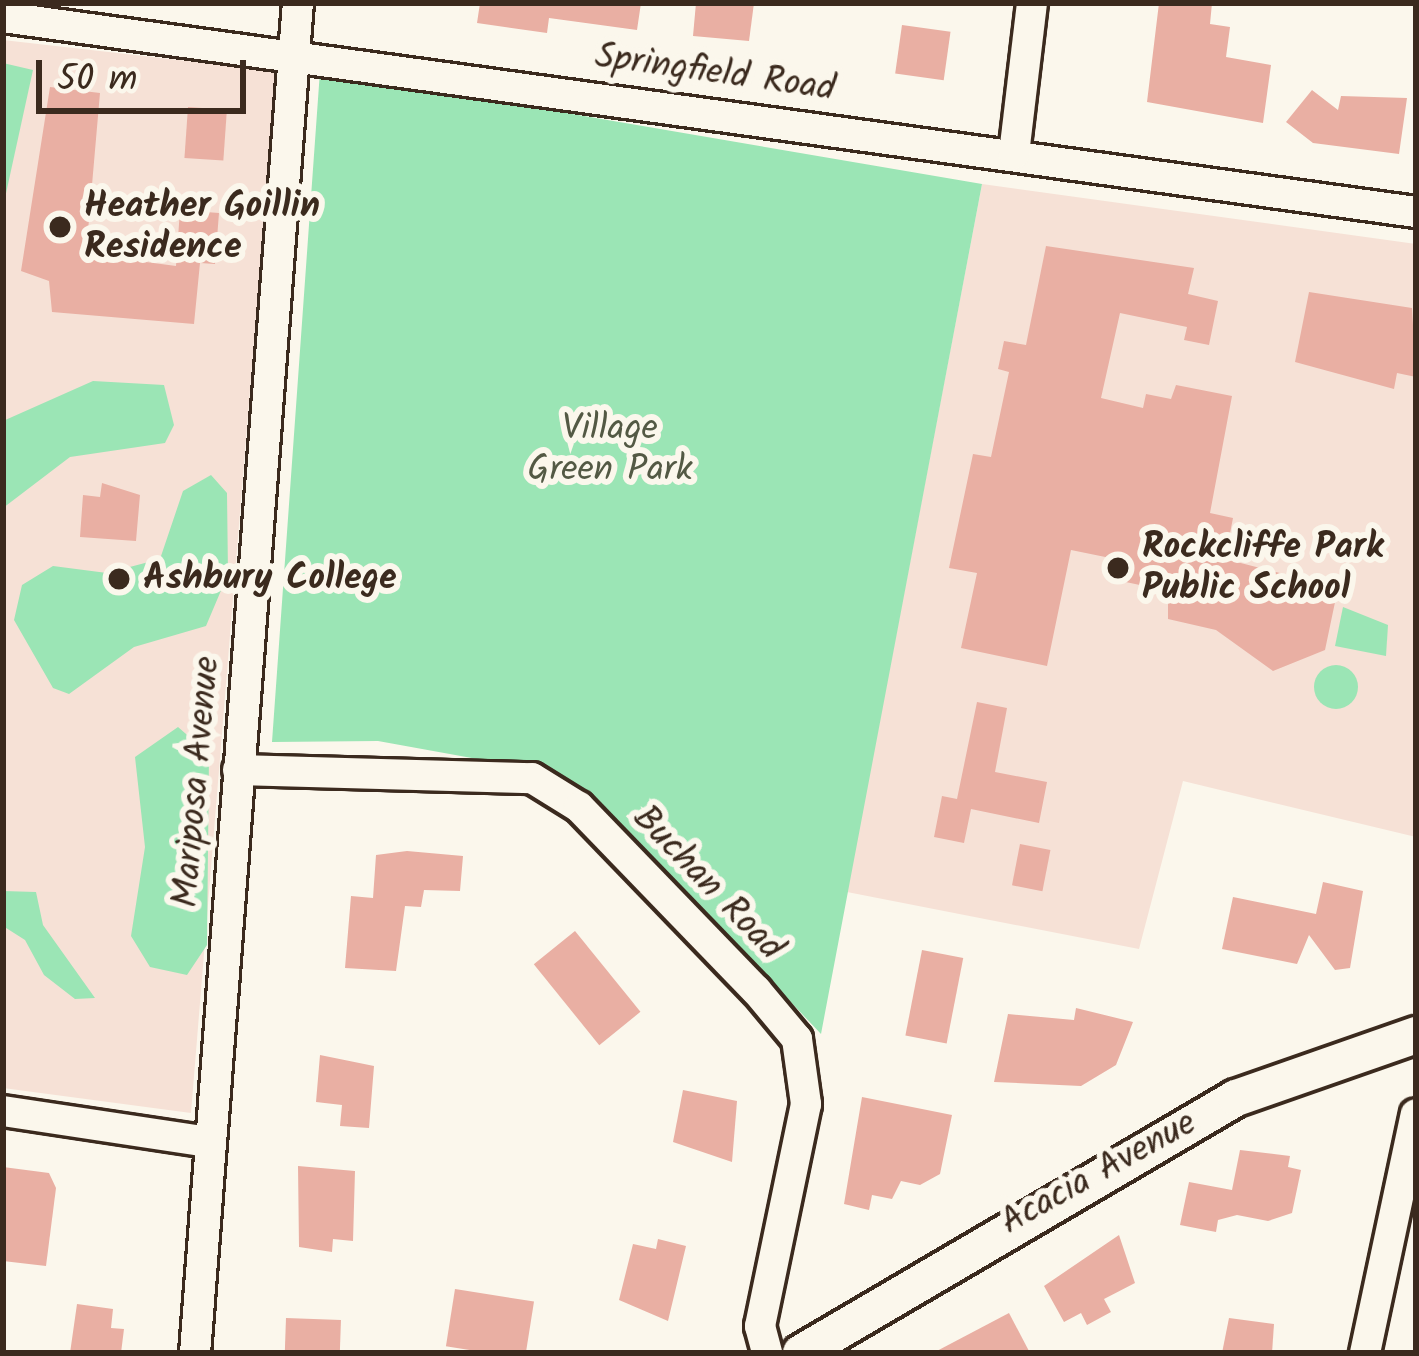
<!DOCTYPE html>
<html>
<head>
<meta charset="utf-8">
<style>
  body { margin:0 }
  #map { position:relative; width:1419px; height:1356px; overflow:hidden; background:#fbf7ec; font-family:Kalam,sans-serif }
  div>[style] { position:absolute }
  .built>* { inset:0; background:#f6e1d6 }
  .green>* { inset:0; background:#9be5b5 }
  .round { border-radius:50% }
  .building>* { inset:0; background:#e9afa3; transform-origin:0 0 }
  .roads { filter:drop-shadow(3px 0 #3b2a1e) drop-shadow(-3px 0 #3b2a1e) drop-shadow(0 3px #3b2a1e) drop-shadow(0 -3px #3b2a1e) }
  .minor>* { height:30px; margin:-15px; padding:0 15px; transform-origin:15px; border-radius:15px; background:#fbf7ec }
  .tertiary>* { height:36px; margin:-18px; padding:0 18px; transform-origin:18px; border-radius:18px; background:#fbf7ec }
  .dots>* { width:33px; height:33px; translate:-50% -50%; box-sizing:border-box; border:6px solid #fbf7ec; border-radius:50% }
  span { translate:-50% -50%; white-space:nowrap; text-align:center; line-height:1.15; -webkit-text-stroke:12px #fbf7ec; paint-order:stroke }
  .street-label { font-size:36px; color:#3b2a1e }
  .poi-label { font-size:36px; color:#3b2a1e; font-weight:700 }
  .left { translate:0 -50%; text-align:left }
  .park-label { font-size:36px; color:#535944 }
  .frame { position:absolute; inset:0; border:6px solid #3b2a1e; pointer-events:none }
  .scale { position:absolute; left:36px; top:60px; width:210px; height:54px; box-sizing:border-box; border:6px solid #3b2a1e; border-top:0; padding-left:15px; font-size:36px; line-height:42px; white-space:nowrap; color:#3b2a1e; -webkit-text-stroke:9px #fbf7ec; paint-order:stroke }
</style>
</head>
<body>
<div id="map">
  <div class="built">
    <i style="clip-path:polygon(3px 40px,276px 71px,191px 1113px,3px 1088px)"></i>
    <i style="clip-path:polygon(982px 184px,1416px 244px,1416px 837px,1183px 781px,1139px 949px,847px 892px)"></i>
  </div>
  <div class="green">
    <i style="clip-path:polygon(3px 63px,33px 70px,3px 207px)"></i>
    <i style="clip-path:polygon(320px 71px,982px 184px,821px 1034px,685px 890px,538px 770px,378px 741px,272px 742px)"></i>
    <i style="clip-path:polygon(93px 381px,164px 385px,174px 425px,165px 443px,70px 457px,3px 508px,3px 421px)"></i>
    <i style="clip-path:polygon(211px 475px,227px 493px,228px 574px,206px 626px,134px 647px,69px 694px,53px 688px,14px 620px,22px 585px,53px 566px,107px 573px,160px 559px,183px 491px)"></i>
    <i style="clip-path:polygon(1343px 607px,1388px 625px,1386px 656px,1335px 646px)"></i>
    <i class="round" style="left:1314px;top:665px;width:44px;height:44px"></i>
    <i style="clip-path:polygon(178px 727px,209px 754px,207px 945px,187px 975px,150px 967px,131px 936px,145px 847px,135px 757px)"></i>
    <i style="clip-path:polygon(3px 891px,36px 892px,43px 925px,95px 998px,75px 999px,44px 975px,25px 940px,3px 926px)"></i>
  </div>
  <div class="building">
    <i style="clip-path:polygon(480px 3px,641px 3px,637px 30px,549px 18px,547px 33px,477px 23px)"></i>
    <i style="clip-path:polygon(696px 3px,754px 3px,749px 41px,693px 36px)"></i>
    <i style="clip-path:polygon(1159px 3px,1212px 3px,1210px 24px,1230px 27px,1226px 57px,1271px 65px,1263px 123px,1147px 102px)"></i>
    <i style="left:902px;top:25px;width:49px;height:49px;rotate:8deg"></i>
    <i style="clip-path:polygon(50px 87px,100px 93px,86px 254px,176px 266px,180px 210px,219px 213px,215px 264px,200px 263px,194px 324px,52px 312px,49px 281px,21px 271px)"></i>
    <i style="clip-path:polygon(1312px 90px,1338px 110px,1341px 96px,1407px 98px,1399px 154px,1313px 143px,1286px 122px)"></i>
    <i style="left:188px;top:107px;width:39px;height:51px;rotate:4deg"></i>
    <i style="clip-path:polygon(1046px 246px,1194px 268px,1188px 294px,1218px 301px,1209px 345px,1184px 340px,1187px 327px,1120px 313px,1101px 398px,1143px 408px,1146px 394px,1171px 399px,1176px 385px,1232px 396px,1210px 513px,1233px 518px,1225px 559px,1338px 588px,1325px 650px,1273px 671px,1216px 630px,1168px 619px,1168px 591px,1121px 581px,1125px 561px,1071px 550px,1047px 666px,961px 648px,977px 573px,949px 568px,973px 454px,991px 457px,1009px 372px,998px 369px,1004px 341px,1026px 345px)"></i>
    <i style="clip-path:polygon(1309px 292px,1412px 308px,1416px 377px,1397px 373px,1394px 389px,1295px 362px)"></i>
    <i style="clip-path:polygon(102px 483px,140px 495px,136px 541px,80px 537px,83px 495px,100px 497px)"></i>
    <i style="clip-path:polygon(977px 702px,1007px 708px,995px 772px,1047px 782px,1039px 823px,971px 809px,964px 843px,934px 837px,942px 796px,957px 799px)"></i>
    <i style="left:1020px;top:844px;width:31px;height:42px;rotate:11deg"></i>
    <i style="clip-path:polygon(407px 851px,463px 856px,460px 891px,424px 890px,421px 907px,405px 906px,396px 971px,345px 968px,351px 896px,373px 898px,376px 855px)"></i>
    <i style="clip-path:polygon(1323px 882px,1363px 891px,1350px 968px,1335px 970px,1309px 935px,1297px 964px,1222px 949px,1233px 897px,1316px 914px)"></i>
    <i style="left:575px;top:931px;width:104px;height:53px;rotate:51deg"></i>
    <i style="left:922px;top:950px;width:42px;height:87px;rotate:11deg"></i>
    <i style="clip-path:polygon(1076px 1008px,1133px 1022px,1116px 1065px,1081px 1086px,994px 1082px,1008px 1014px,1074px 1020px)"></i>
    <i style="clip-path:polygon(320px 1055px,374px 1066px,369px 1128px,340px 1126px,342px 1105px,316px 1102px)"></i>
    <i style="clip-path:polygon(683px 1090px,737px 1101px,732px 1162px,673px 1142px)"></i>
    <i style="clip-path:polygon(862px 1097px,952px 1115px,940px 1174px,920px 1185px,901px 1181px,892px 1199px,872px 1195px,869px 1210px,844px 1204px)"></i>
    <i style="clip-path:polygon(1240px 1150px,1290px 1156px,1288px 1167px,1301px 1170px,1292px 1213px,1268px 1221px,1237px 1215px,1218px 1220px,1216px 1232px,1180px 1225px,1189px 1182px,1232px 1190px)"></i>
    <i style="clip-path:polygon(298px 1166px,355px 1171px,353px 1241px,333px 1239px,332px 1252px,299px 1247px)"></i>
    <i style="clip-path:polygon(3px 1167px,49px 1173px,56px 1188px,46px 1266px,3px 1261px)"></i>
    <i style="clip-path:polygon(1119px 1235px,1135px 1283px,1104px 1299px,1111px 1312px,1087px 1325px,1081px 1313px,1064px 1322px,1044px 1286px)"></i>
    <i style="clip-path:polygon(658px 1239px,686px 1246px,668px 1321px,619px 1300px,633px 1244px,656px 1249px)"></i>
    <i style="left:455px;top:1289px;width:80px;height:58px;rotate:9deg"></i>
    <i style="clip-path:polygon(77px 1304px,113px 1309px,111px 1328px,124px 1329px,121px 1353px,70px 1353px)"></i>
    <i style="clip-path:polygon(1009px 1313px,1030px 1353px,933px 1353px)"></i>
    <i style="left:286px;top:1318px;width:55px;height:35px;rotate:2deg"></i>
    <i style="clip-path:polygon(1229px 1318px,1274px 1324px,1272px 1353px,1222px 1353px)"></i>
  </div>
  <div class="roads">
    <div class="minor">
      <i style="left:3px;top:17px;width:1426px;rotate:7.86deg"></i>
      <i style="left:1014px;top:154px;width:152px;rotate:-83.2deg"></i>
      <i style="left:238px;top:770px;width:294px;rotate:1.6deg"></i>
      <i style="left:532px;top:778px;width:55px;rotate:31.7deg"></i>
      <i style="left:579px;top:807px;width:255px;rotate:46deg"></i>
      <i style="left:756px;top:990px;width:64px;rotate:50.1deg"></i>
      <i style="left:797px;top:1039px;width:66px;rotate:82.1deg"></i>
      <i style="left:806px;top:1104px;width:227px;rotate:101.7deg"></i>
      <i style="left:760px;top:1326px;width:28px;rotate:75deg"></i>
      <i style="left:3px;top:1111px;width:207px;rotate:8.6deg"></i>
      <i style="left:195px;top:1353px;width:1354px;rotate:-85.64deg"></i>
      <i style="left:1365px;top:1353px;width:244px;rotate:-78deg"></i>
    </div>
    <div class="tertiary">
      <i style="left:801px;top:1353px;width:504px;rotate:-30.38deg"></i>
      <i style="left:1236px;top:1098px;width:191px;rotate:-19.3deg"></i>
    </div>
  </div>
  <div class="dots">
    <i style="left:60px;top:227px;background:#3b2a1e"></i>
    <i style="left:1118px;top:568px;background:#3b2a1e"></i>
    <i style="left:119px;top:579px;background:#3b2a1e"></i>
  </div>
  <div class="street-label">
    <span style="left:715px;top:74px;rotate:8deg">Springfield Road</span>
    <span style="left:198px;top:782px;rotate:-85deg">Mariposa Avenue</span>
    <span style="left:707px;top:884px;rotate:46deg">Buchan Road</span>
    <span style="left:1099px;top:1174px;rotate:-29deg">Acacia Avenue</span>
  </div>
  <div class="poi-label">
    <span class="left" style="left:84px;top:227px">Heather Goillin<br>Residence</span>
    <span class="left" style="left:1142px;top:568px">Rockcliffe Park<br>Public School</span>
    <span class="left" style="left:143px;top:579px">Ashbury College</span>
  </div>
  <div class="park-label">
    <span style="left:610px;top:450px">Village<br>Green Park</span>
  </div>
  <div class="frame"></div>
  <div class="scale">50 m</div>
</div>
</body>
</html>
